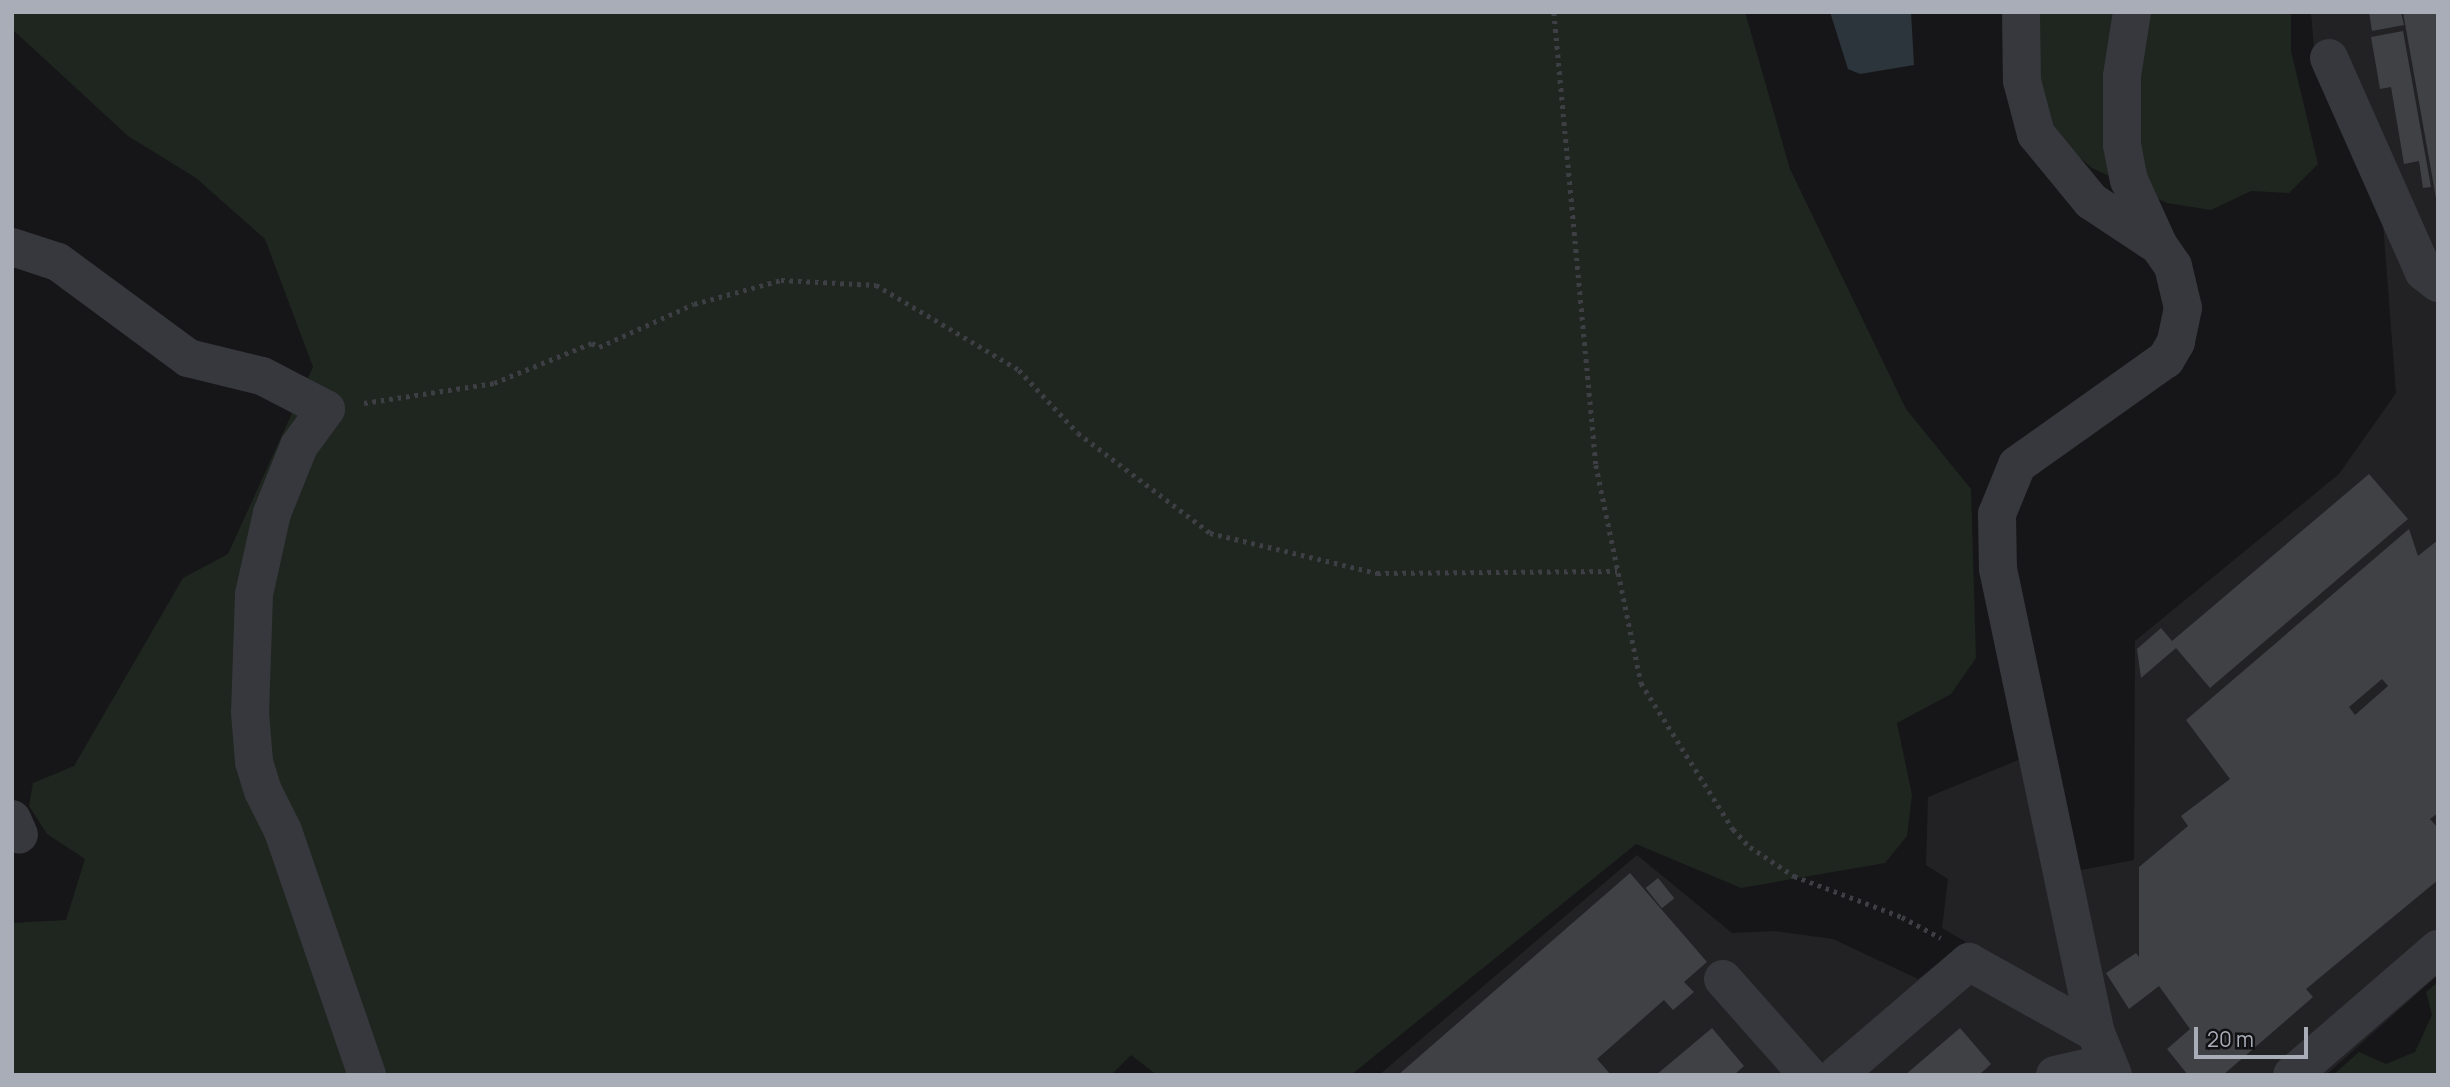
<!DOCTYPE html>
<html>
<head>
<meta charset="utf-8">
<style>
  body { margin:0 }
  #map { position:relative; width:2450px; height:1087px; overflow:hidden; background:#161618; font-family:Manrope,sans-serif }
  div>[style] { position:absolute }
  .built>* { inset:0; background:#222225 }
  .green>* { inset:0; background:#1e261f }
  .water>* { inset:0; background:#2c353c }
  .building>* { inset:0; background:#404145; transform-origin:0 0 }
  .path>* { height:4.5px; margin-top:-2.25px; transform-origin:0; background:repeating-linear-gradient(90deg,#3d3f44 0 3.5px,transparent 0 8.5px) }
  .minor>* { height:38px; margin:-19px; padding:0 19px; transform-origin:19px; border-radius:19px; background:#37383d }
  span { translate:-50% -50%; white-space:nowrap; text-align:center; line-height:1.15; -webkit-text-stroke:6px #111113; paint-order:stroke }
  .frame { position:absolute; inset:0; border:14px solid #a8adb8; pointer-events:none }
  .scale { position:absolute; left:2194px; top:1027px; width:114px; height:32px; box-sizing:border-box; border:4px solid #a8adb8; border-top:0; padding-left:9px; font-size:21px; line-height:24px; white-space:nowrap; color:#a8adb8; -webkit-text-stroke:5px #111113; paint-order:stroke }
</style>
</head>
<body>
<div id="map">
  <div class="built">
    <i style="clip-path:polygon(2311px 12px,2438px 12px,2438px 975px,2326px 1075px,1379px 1075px,1637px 855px,1732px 933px,1775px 931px,1833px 939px,1918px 979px,1966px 942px,1942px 928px,1948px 879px,1926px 865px,1928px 797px,2050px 747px,2076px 871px,2134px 860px,2135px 641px,2339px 474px,2396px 393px,2382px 210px,2314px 49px)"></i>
  </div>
  <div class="green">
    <i style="clip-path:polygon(12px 12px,1745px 12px,1790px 169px,1906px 409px,1971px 489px,1976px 658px,1951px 694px,1897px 723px,1912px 795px,1907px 836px,1885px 863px,1741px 888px,1636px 844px,1351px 1075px,1157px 1075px,1131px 1055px,1111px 1075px,12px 1075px,12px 923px,66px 920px,85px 859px,47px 834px,29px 806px,33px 783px,74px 766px,183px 578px,228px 554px,313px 367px,265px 239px,196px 178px,128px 136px,12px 29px)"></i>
    <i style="clip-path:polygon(2039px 12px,2291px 12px,2291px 51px,2318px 164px,2289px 193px,2251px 191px,2211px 210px,2167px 203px,2092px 168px,2056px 137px,2039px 88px)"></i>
    <i style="clip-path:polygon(2438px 982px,2438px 1075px,2333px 1075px,2359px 1052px,2386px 1064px,2415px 1052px,2432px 1015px,2426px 992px)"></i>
  </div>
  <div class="water">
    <i style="clip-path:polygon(1830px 12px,1911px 12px,1914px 65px,1860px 74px,1848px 69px)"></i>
  </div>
  <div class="building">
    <i style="clip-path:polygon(2369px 12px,2401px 12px,2404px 25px,2372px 31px)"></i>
    <i style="clip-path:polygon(2403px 12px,2438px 12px,2438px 198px,2436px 198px)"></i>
    <i style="clip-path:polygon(2403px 31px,2431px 187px,2423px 188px,2419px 161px,2404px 164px,2391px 87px,2380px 89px,2371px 37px)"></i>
    <i style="clip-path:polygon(2369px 474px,2408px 519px,2210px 688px,2176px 648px,2141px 678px,2137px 649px,2161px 628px,2172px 641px)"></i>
    <i style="clip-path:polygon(evenodd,2409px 529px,2418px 556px,2438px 540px,2438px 813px,2430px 819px,2438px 828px,2438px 880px,2306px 989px,2313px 997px,2223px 1075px,2188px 1075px,2167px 1049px,2190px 1029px,2159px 986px,2129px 1009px,2106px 973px,2136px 953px,2139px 957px,2139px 867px,2188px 826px,2181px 816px,2230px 779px,2186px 720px,2409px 529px,2382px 679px,2388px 686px,2355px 715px,2349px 707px,2382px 679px)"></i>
    <i style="clip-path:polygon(1630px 873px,1707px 962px,1684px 982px,1694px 992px,1673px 1010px,1664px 1000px,1597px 1059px,1611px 1075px,1398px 1075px)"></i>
    <i style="left:1658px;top:878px;width:26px;height:16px;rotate:51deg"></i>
    <i style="clip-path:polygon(1712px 1028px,1744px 1066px,1734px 1075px,1656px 1075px)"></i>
    <i style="clip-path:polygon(1960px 1028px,1991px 1064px,1979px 1075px,1905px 1075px)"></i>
  </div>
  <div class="path">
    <i style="left:1554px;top:12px;width:455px;rotate:84.7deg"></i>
    <i style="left:1596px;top:465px;width:223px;rotate:78.3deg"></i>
    <i style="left:1641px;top:683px;width:173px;rotate:57.8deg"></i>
    <i style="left:1733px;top:829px;width:25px;rotate:47deg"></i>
    <i style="left:1750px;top:847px;width:53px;rotate:33.4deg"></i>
    <i style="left:1794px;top:876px;width:116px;rotate:20.8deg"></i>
    <i style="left:1902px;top:917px;width:44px;rotate:28.3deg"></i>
    <i style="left:364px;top:403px;width:132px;rotate:-8.7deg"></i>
    <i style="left:494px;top:383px;width:106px;rotate:-22.2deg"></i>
    <i style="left:592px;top:343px;width:8px;rotate:30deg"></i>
    <i style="left:599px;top:347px;width:104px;rotate:-24.4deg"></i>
    <i style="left:694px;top:304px;width:90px;rotate:-15.4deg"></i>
    <i style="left:781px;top:280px;width:95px;rotate:3deg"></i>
    <i style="left:876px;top:285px;width:166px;rotate:30.7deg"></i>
    <i style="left:1019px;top:370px;width:86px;rotate:46.9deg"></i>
    <i style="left:1078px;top:433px;width:166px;rotate:37.1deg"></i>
    <i style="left:1210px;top:533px;width:172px;rotate:13.5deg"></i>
    <i style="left:1377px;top:573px;width:240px;rotate:-0.5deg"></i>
  </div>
  <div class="minor">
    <i style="left:2021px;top:12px;width:69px;rotate:89.2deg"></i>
    <i style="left:2022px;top:81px;width:55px;rotate:75.2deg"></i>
    <i style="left:2036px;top:134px;width:87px;rotate:50.6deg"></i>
    <i style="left:2091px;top:201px;width:82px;rotate:33.5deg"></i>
    <i style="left:2159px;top:246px;width:24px;rotate:55deg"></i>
    <i style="left:2173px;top:266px;width:43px;rotate:76.6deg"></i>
    <i style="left:2183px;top:308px;width:35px;rotate:102deg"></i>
    <i style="left:2176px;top:342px;width:20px;rotate:120deg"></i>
    <i style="left:2166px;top:359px;width:183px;rotate:144.6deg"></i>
    <i style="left:2017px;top:465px;width:53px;rotate:112.2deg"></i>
    <i style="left:1997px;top:514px;width:55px;rotate:89deg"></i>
    <i style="left:1998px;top:569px;width:474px;rotate:78.1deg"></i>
    <i style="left:2096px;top:1033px;width:45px;rotate:68deg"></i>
    <i style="left:2132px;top:12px;width:65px;rotate:98.9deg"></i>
    <i style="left:2122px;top:76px;width:69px;rotate:90deg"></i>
    <i style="left:2122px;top:145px;width:36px;rotate:79deg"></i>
    <i style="left:2129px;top:180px;width:72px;rotate:65.6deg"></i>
    <i style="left:2329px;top:58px;width:234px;rotate:66.1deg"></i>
    <i style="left:2424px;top:272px;width:18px;rotate:38deg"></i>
    <i style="left:12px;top:247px;width:48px;rotate:18.1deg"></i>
    <i style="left:58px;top:262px;width:162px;rotate:36.4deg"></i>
    <i style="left:188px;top:358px;width:76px;rotate:13.7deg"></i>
    <i style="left:262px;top:376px;width:72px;rotate:27.3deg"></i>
    <i style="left:326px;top:409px;width:46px;rotate:126.1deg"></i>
    <i style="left:299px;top:446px;width:72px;rotate:111.9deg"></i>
    <i style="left:272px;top:513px;width:83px;rotate:102.5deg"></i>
    <i style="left:254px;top:594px;width:118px;rotate:91.9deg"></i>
    <i style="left:250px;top:712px;width:50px;rotate:85.4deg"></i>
    <i style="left:254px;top:762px;width:30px;rotate:73deg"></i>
    <i style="left:263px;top:791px;width:45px;rotate:63.4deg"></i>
    <i style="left:283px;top:831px;width:258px;rotate:71deg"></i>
    <i style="left:12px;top:819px;width:17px;rotate:66deg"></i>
    <i style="left:1723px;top:979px;width:128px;rotate:48.5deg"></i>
    <i style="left:1837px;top:1075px;width:174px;rotate:-40.6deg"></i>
    <i style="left:1969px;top:962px;width:145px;rotate:29.2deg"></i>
    <i style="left:2055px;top:1075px;width:52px;rotate:-13.2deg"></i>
    <i style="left:2292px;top:1075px;width:193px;rotate:-40.8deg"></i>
  </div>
  <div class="frame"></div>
  <div class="scale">20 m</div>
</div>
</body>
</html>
